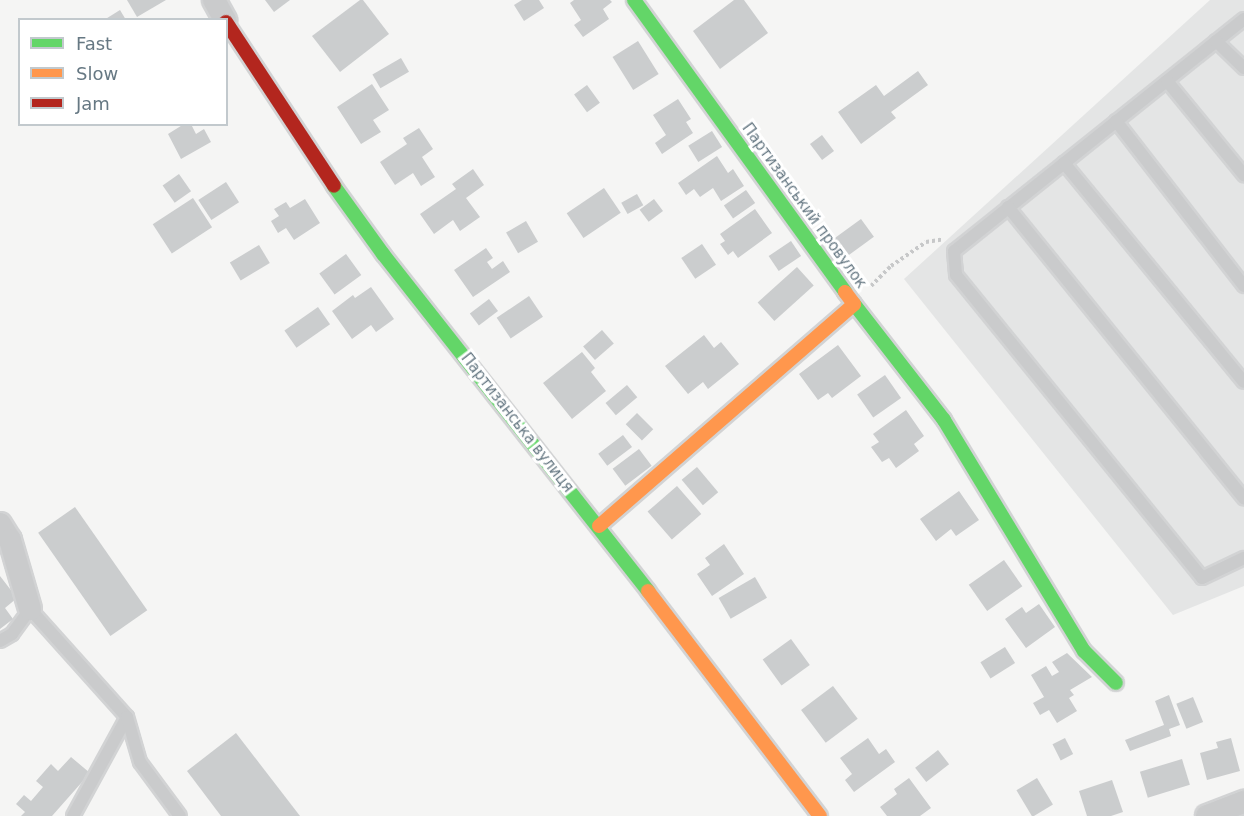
<!DOCTYPE html>
<html>
<head>
<meta charset="utf-8">
<style>
  body { margin:0 }
  #map { position:relative; width:1244px; height:816px; overflow:hidden; background:#f5f5f4; font-family:"DejaVu Sans",sans-serif }
  div>[style] { position:absolute }
  .built>* { inset:0; background:#e4e5e5 }
  .building>* { inset:0; background:#cbcdce; transform-origin:0 0 }
  .path>* { height:4px; margin-top:-2px; transform-origin:0; background:repeating-linear-gradient(90deg,#c7c8c9 0 3px,transparent 0 6px) }
  .roads { filter:drop-shadow(2px 0 #d2d3d4) drop-shadow(-2px 0 #d2d3d4) drop-shadow(0 2px #d2d3d4) drop-shadow(0 -2px #d2d3d4) }
  .lane>* { height:12px; margin:-6px; padding:0 6px; transform-origin:6px; border-radius:6px; background:#cacbcc }
  .street>* { height:22px; margin:-11px; padding:0 11px; transform-origin:11px; border-radius:11px; background:#cacbcc }
  .fast>* { height:14px; margin:-7px; padding:0 7px; transform-origin:7px; border-radius:7px; background:#63d668 }
  .slow>* { height:14px; margin:-7px; padding:0 7px; transform-origin:7px; border-radius:7px; background:#ff974d }
  .jam>* { height:14px; margin:-7px; padding:0 7px; transform-origin:7px; border-radius:7px; background:#b3261e }
  span { translate:-50% -50%; white-space:nowrap; text-align:center; line-height:1.15; -webkit-text-stroke:6px #fff; paint-order:stroke }
  .street-label { font-size:15px; color:#667883 }
  .legend { position:absolute; left:18px; top:18px; width:210px; height:108px; box-sizing:border-box; background:#fff; border:2px solid #c2c9cd; margin:0; padding:8px 10px; list-style:none; font-size:18px; color:#667883 }
  .legend li { display:flex; align-items:center; gap:12px; height:30px }
  .legend b { width:30px; border:2px solid #c2c9cd }
</style>
</head>
<body>
<div id="map">
  <div class="built">
    <i style="clip-path:polygon(1210px 0,1244px 0,1244px 586px,1173px 615px,904px 279px)"></i>
  </div>
  <div class="building">
    <i style="clip-path:polygon(127px 0,166px 0,137px 17px)"></i>
    <i style="clip-path:polygon(265px 0,290px 0,274px 12px)"></i>
    <i style="clip-path:polygon(360px 0,363px 0,389px 34px,340px 72px,312px 36px)"></i>
    <i style="clip-path:polygon(522px 0,539px 0,544px 8px,524px 21px,514px 5px)"></i>
    <i style="clip-path:polygon(574px 0,610px 0,612px 2px,603px 9px,609px 19px,583px 37px,574px 25px,581px 20px,570px 3px)"></i>
    <i style="clip-path:polygon(734px 0,744px 0,768px 33px,720px 69px,693px 31px)"></i>
    <i style="clip-path:polygon(120px 10px,126px 20px,104px 20px)"></i>
    <i style="left:638px;top:41px;width:39px;height:30px;rotate:58deg"></i>
    <i style="left:401px;top:58px;width:16px;height:33px;rotate:60deg"></i>
    <i style="clip-path:polygon(918px 71px,928px 85px,891px 112px,896px 118px,861px 144px,838px 112px,876px 85px,884px 96px)"></i>
    <i style="clip-path:polygon(372px 84px,389px 110px,373px 120px,381px 132px,361px 144px,337px 107px)"></i>
    <i style="left:587px;top:85px;width:22px;height:16px;rotate:54deg"></i>
    <i style="clip-path:polygon(678px 99px,691px 119px,686px 122px,693px 133px,662px 154px,655px 143px,666px 135px,653px 115px)"></i>
    <i style="clip-path:polygon(184px 124px,191px 124px,196px 134px,204px 129px,211px 142px,181px 159px,168px 134px)"></i>
    <i style="clip-path:polygon(419px 128px,433px 149px,422px 157px,435px 177px,421px 186px,413px 173px,395px 185px,380px 162px,407px 144px,403px 138px)"></i>
    <i style="left:712px;top:131px;width:19px;height:28px;rotate:58deg"></i>
    <i style="left:822px;top:135px;width:20px;height:15px;rotate:53deg"></i>
    <i style="clip-path:polygon(717px 156px,728px 173px,733px 169px,744px 186px,721px 201px,713px 188px,700px 197px,694px 189px,686px 195px,678px 183px)"></i>
    <i style="clip-path:polygon(473px 169px,484px 185px,466px 198px,480px 217px,460px 231px,453px 220px,434px 234px,420px 214px,456px 189px,452px 184px)"></i>
    <i style="left:179px;top:174px;width:21px;height:20px;rotate:55deg"></i>
    <i style="left:226px;top:182px;width:24px;height:33px;rotate:57deg"></i>
    <i style="left:604px;top:188px;width:30px;height:45px;rotate:56deg"></i>
    <i style="left:746px;top:190px;width:16px;height:27px;rotate:55deg"></i>
    <i style="left:637px;top:194px;width:13px;height:18px;rotate:61deg"></i>
    <i style="left:193px;top:198px;width:35px;height:48px;rotate:57deg"></i>
    <i style="clip-path:polygon(305px 199px,320px 223px,294px 240px,286px 228px,278px 233px,271px 221px,279px 216px,274px 209px,286px 202px,290px 208px)"></i>
    <i style="left:654px;top:199px;width:15px;height:18px;rotate:53deg"></i>
    <i style="clip-path:polygon(755px 209px,772px 233px,738px 258px,733px 251px,728px 255px,720px 244px,725px 241px,720px 234px)"></i>
    <i style="left:861px;top:219px;width:22px;height:34px;rotate:54deg"></i>
    <i style="left:526px;top:221px;width:24px;height:23px;rotate:60deg"></i>
    <i style="left:791px;top:241px;width:18px;height:27px;rotate:56deg"></i>
    <i style="left:702px;top:244px;width:25px;height:25px;rotate:56deg"></i>
    <i style="left:259px;top:245px;width:21px;height:34px;rotate:59deg"></i>
    <i style="clip-path:polygon(486px 248px,493px 258px,487px 262px,492px 269px,503px 261px,510px 272px,473px 297px,454px 270px)"></i>
    <i style="left:346px;top:254px;width:26px;height:33px;rotate:54deg"></i>
    <i style="left:797px;top:267px;width:25px;height:53px;rotate:48deg"></i>
    <i style="clip-path:polygon(371px 287px,394px 319px,376px 332px,371px 325px,352px 339px,332px 311px,353px 295px,355px 298px)"></i>
    <i style="left:529px;top:296px;width:25px;height:39px;rotate:56deg"></i>
    <i style="left:489px;top:299px;width:15px;height:24px;rotate:53deg"></i>
    <i style="left:318px;top:307px;width:21px;height:41px;rotate:55deg"></i>
    <i style="left:602px;top:330px;width:18px;height:25px;rotate:49deg"></i>
    <i style="clip-path:polygon(704px 335px,714px 348px,721px 342px,739px 364px,708px 389px,703px 382px,688px 394px,665px 366px)"></i>
    <i style="clip-path:polygon(838px 345px,861px 376px,832px 398px,828px 393px,818px 400px,799px 374px)"></i>
    <i style="clip-path:polygon(582px 352px,595px 368px,591px 372px,606px 391px,572px 419px,543px 383px)"></i>
    <i style="left:885px;top:375px;width:28px;height:34px;rotate:55deg"></i>
    <i style="left:627px;top:385px;width:16px;height:28px;rotate:50deg"></i>
    <i style="clip-path:polygon(906px 410px,924px 436px,914px 444px,919px 451px,896px 468px,889px 458px,882px 462px,871px 447px,879px 442px,873px 434px)"></i>
    <i style="left:637px;top:413px;width:23px;height:16px;rotate:45deg"></i>
    <i style="left:623px;top:435px;width:15px;height:31px;rotate:53deg"></i>
    <i style="left:639px;top:449px;width:21px;height:33px;rotate:53deg"></i>
    <i style="left:697px;top:467px;width:33px;height:20px;rotate:50deg"></i>
    <i style="left:677px;top:486px;width:37px;height:39px;rotate:49deg"></i>
    <i style="clip-path:polygon(959px 491px,979px 520px,956px 536px,951px 529px,936px 541px,920px 519px)"></i>
    <i style="left:75px;top:507px;width:126px;height:45px;rotate:55deg"></i>
    <i style="clip-path:polygon(724px 544px,744px 574px,712px 596px,697px 574px,710px 565px,705px 558px)"></i>
    <i style="left:1004px;top:560px;width:32px;height:43px;rotate:55deg"></i>
    <i style="clip-path:polygon(0 576px,17px 598px,5px 608px,13px 619px,0 629px)"></i>
    <i style="left:755px;top:577px;width:24px;height:42px;rotate:60deg"></i>
    <i style="clip-path:polygon(1039px 604px,1055px 627px,1026px 648px,1005px 619px,1022px 607px,1026px 613px)"></i>
    <i style="left:791px;top:639px;width:32px;height:35px;rotate:54deg"></i>
    <i style="left:1005px;top:647px;width:19px;height:29px;rotate:58deg"></i>
    <i style="clip-path:polygon(1067px 653px,1092px 677px,1070px 690px,1074px 695px,1069px 698px,1077px 711px,1057px 723px,1049px 710px,1040px 715px,1033px 703px,1044px 697px,1031px 675px,1046px 666px,1052px 676px,1059px 672px,1052px 662px)"></i>
    <i style="left:833px;top:686px;width:41px;height:40px;rotate:53deg"></i>
    <i style="clip-path:polygon(1169px 695px,1180px 725px,1169px 729px,1171px 736px,1130px 751px,1125px 740px,1164px 725px,1155px 701px)"></i>
    <i style="left:1193px;top:697px;width:27px;height:18px;rotate:68deg"></i>
    <i style="clip-path:polygon(236px 733px,300px 816px,221px 816px,187px 771px)"></i>
    <i style="clip-path:polygon(868px 738px,879px 754px,886px 749px,895px 762px,854px 792px,845px 780px,852px 774px,840px 758px)"></i>
    <i style="left:1065px;top:738px;width:18px;height:14px;rotate:63deg"></i>
    <i style="clip-path:polygon(1231px 738px,1240px 771px,1207px 780px,1200px 753px,1218px 748px,1216px 742px)"></i>
    <i style="left:938px;top:750px;width:18px;height:29px;rotate:52deg"></i>
    <i style="clip-path:polygon(71px 757px,90px 773px,52px 816px,21px 816px,25px 812px,16px 804px,24px 795px,31px 801px,43px 787px,36px 781px,51px 764px,58px 771px)"></i>
    <i style="left:1182px;top:759px;width:27px;height:44px;rotate:73deg"></i>
    <i style="clip-path:polygon(909px 778px,931px 808px,920px 816px,887px 816px,880px 807px,897px 794px,894px 789px)"></i>
    <i style="left:1037px;top:778px;width:31px;height:24px;rotate:59deg"></i>
    <i style="clip-path:polygon(1112px 780px,1123px 812px,1111px 816px,1087px 816px,1079px 791px)"></i>
  </div>
  <div class="path">
    <i style="left:871px;top:286px;width:28px;rotate:-45deg"></i>
    <i style="left:891px;top:266px;width:42px;rotate:-34.4deg"></i>
    <i style="left:926px;top:242px;width:18px;rotate:-9deg"></i>
  </div>
  <div class="roads">
    <div class="lane">
      <i style="left:1244px;top:19px;width:371px;rotate:141.3deg"></i>
      <i style="left:954px;top:251px;width:24px;rotate:85deg"></i>
      <i style="left:956px;top:275px;width:390px;rotate:50.9deg"></i>
      <i style="left:1202px;top:578px;width:47px;rotate:-25.5deg"></i>
      <i style="left:1216px;top:41px;width:39px;rotate:44deg"></i>
      <i style="left:1167px;top:81px;width:122px;rotate:50.7deg"></i>
      <i style="left:1116px;top:121px;width:209px;rotate:52.2deg"></i>
      <i style="left:1064px;top:163px;width:283px;rotate:50.6deg"></i>
      <i style="left:1008px;top:207px;width:375px;rotate:51deg"></i>
      <i style="left:0;top:641px;width:14px;rotate:-30deg"></i>
      <i style="left:12px;top:634px;width:31px;rotate:-54deg"></i>
      <i style="left:30px;top:609px;width:145px;rotate:48.1deg"></i>
      <i style="left:127px;top:717px;width:113px;rotate:118.6deg"></i>
      <i style="left:127px;top:717px;width:47px;rotate:73.9deg"></i>
      <i style="left:140px;top:762px;width:67px;rotate:53.5deg"></i>
    </div>
    <div class="street">
      <i style="left:214px;top:0;width:23px;rotate:61deg"></i>
      <i style="left:0;top:524px;width:19px;rotate:58deg"></i>
      <i style="left:10px;top:540px;width:72px;rotate:73.8deg"></i>
      <i style="left:1207px;top:816px;width:40px;rotate:-21deg"></i>
    </div>
    <div class="fast">
      <i style="left:634px;top:0;width:360px;rotate:54.1deg"></i>
      <i style="left:334px;top:186px;width:84px;rotate:54.2deg"></i>
      <i style="left:383px;top:254px;width:429px;rotate:51.8deg"></i>
      <i style="left:854px;top:304px;width:147px;rotate:52.2deg"></i>
      <i style="left:944px;top:420px;width:270px;rotate:58.8deg"></i>
      <i style="left:1084px;top:651px;width:45px;rotate:45deg"></i>
    </div>
    <div class="slow">
      <i style="left:599px;top:526px;width:338px;rotate:-41deg"></i>
      <i style="left:854px;top:304px;width:15px;rotate:-127deg"></i>
      <i style="left:648px;top:591px;width:283px;rotate:52.6deg"></i>
    </div>
    <div class="jam">
      <i style="left:226px;top:22px;width:196px;rotate:56.6deg"></i>
    </div>
  </div>
  <div class="street-label">
    <span style="left:804px;top:206px;rotate:54deg">Партизанський провулок</span>
    <span style="left:517px;top:423px;rotate:52deg">Партизанська вулиця</span>
  </div>
  <ul class="legend">
  <li><b style="height:8px;background:#63d668"></b>Fast</li>
  <li><b style="height:8px;background:#ff974d"></b>Slow</li>
  <li><b style="height:8px;background:#b3261e"></b>Jam</li>
  </ul>
</div>
</body>
</html>
